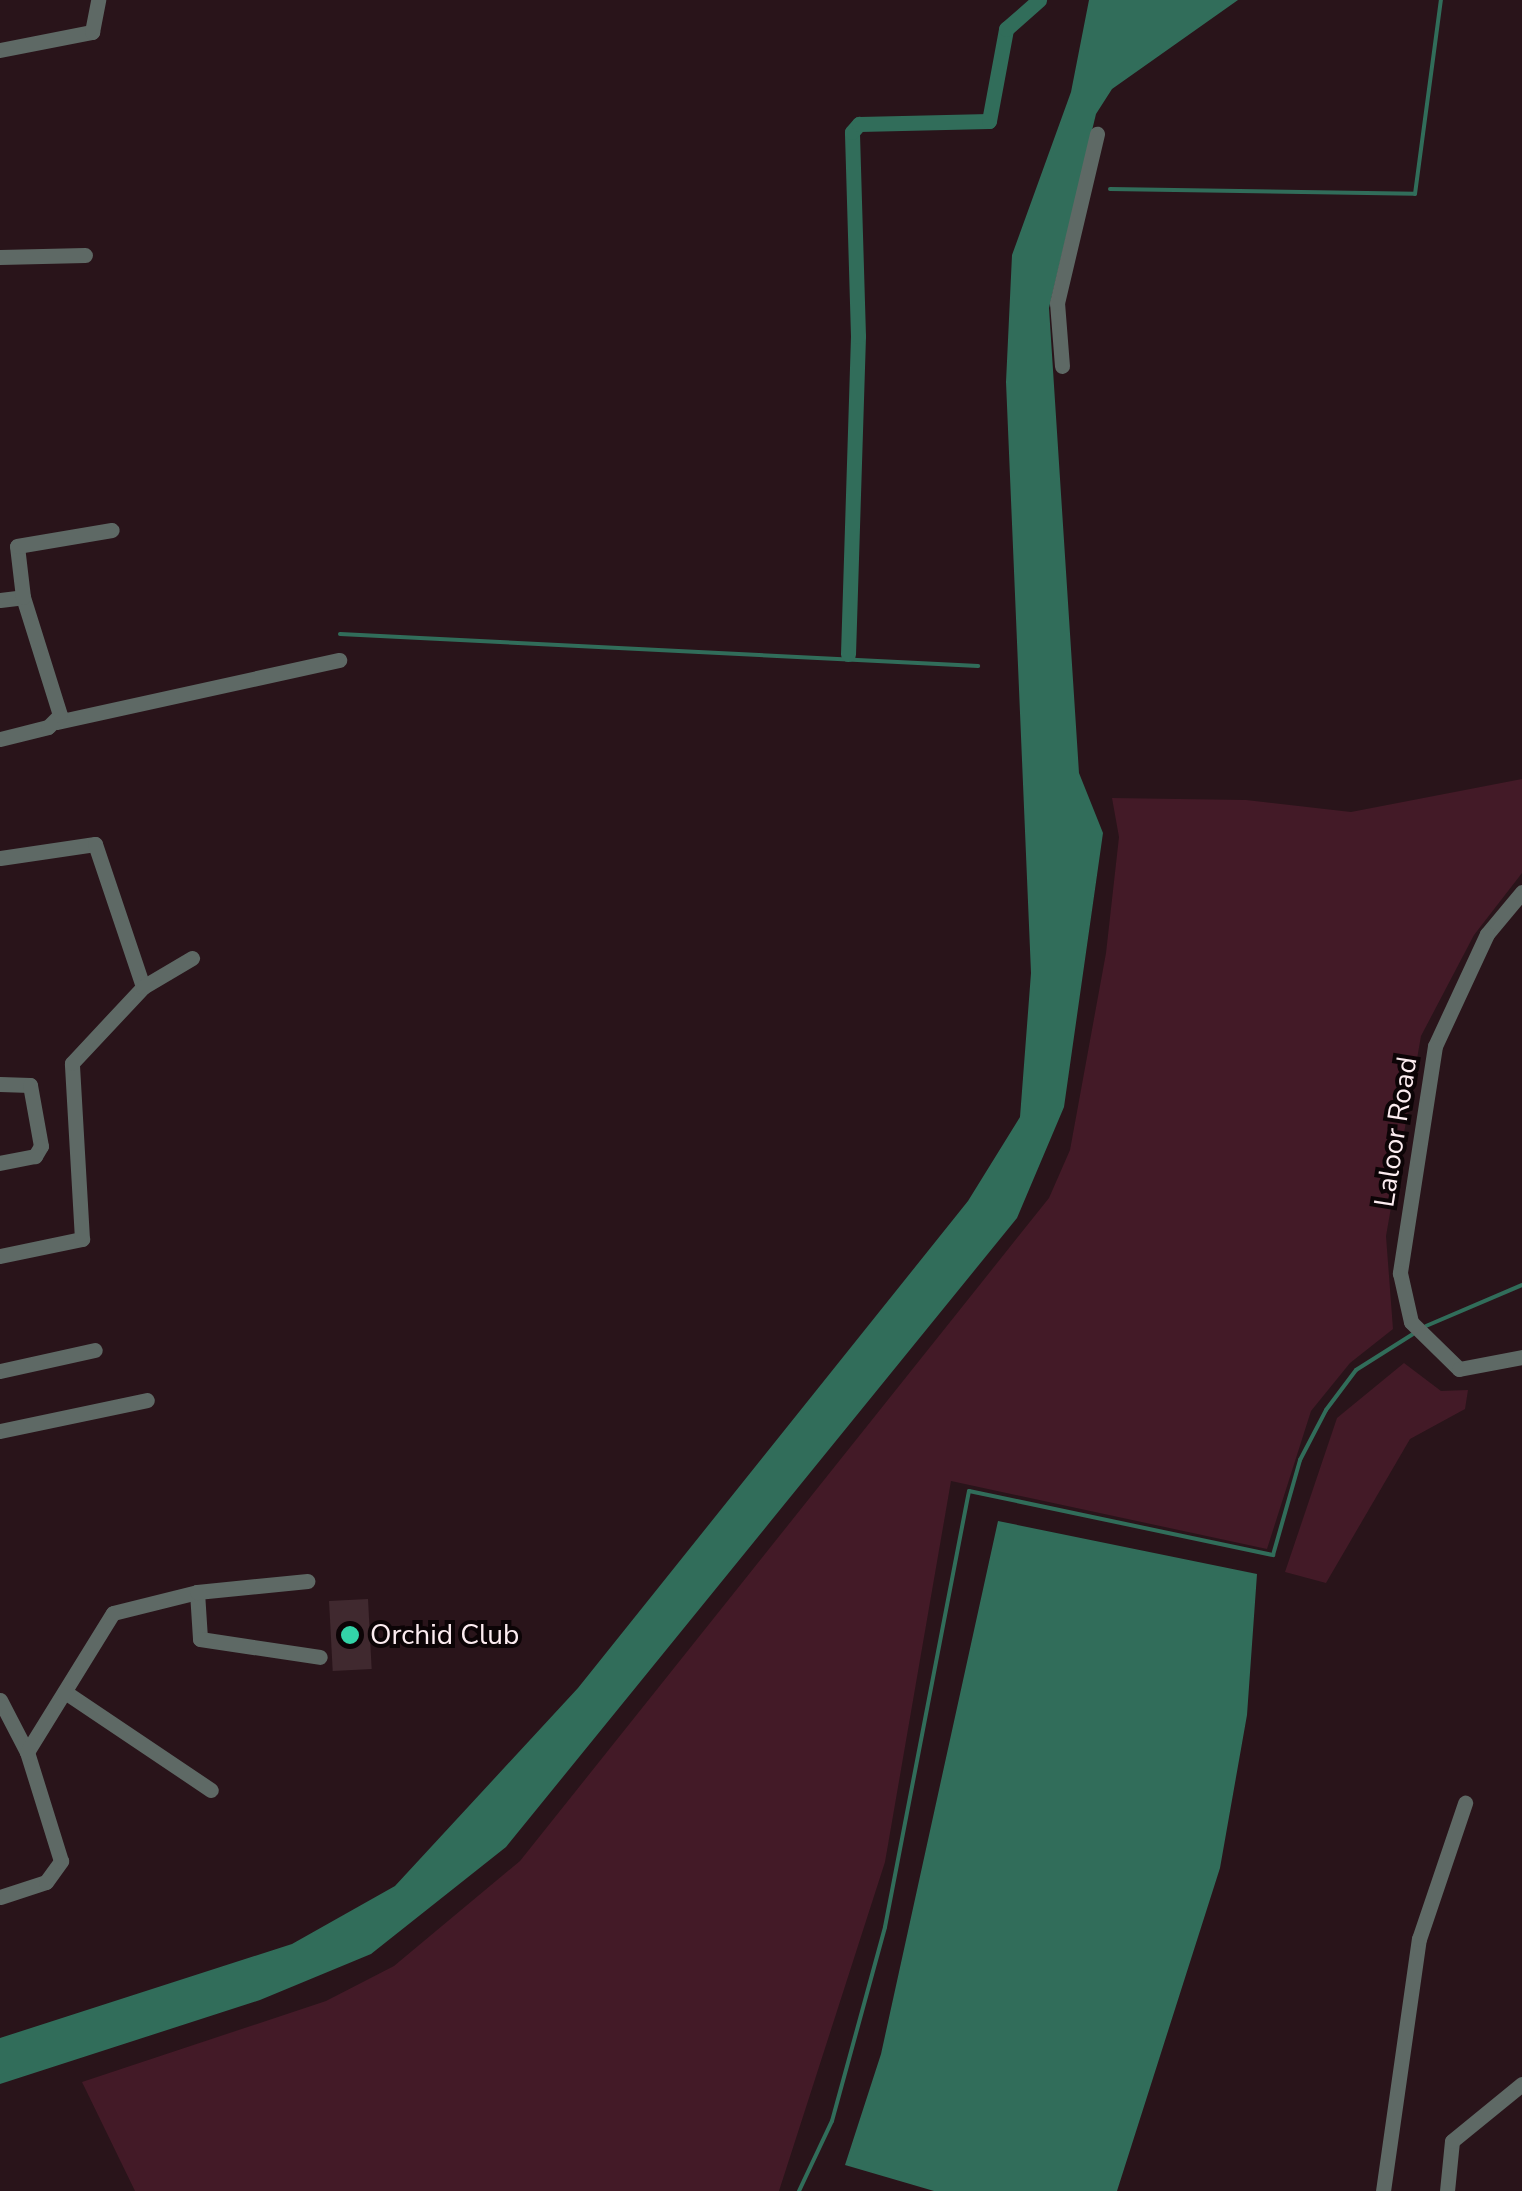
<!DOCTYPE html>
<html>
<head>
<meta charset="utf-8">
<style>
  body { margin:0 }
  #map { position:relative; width:1522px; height:2191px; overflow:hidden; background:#29141a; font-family:"Nunito Sans",sans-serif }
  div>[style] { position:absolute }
  .green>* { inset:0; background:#431a27 }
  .water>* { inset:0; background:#316d5a }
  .stream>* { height:4px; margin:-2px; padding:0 2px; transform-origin:2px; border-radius:2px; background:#316d5a }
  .canal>* { height:15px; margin:-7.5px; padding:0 7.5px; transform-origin:7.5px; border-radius:7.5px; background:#316d5a }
  .building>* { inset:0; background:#40292f; transform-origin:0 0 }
  .minor>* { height:15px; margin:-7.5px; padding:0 7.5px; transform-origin:7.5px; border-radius:7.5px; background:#5e6965 }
  .dots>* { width:28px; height:28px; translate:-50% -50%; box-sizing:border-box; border:5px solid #0c0406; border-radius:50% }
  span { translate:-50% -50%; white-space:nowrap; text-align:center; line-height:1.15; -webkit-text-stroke:8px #0c0406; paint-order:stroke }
  .street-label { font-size:28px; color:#fcecf0 }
  .poi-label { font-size:28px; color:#fcecf0 }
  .left { translate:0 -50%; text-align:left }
</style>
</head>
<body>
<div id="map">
  <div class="green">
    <i style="clip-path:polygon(1522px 779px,1522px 873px,1474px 935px,1421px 1036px,1386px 1236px,1393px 1329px,1350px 1363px,1311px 1411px,1267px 1549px,951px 1481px,885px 1862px,779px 2191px,135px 2191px,82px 2082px,326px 2001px,394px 1966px,520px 1861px,1049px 1198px,1070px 1150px,1106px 953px,1119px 837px,1112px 798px,1246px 800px,1351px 812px)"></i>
    <i style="clip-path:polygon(1404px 1363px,1441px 1391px,1468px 1390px,1465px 1409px,1410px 1439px,1326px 1583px,1285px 1572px,1337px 1418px)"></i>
  </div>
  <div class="water">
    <i style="clip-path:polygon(1089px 0,1238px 0,1112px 89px,1096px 114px,1049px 308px,1079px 773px,1103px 833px,1064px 1107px,1017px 1218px,506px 1847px,371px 1954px,260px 2000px,0 2084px,0 2038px,292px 1944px,395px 1886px,578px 1688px,968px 1201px,1020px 1117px,1031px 973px,1006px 382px,1012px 255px,1071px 92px)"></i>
    <i style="clip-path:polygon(998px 1521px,1257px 1574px,1247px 1715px,1220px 1868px,1117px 2191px,934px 2191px,845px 2165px,881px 2054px)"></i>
  </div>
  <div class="stream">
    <i style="left:1110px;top:189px;width:305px;rotate:0.9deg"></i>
    <i style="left:1415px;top:194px;width:196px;rotate:-82.4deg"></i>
    <i style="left:340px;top:634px;width:639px;rotate:2.87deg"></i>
    <i style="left:1426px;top:1326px;width:104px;rotate:-23.1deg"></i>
    <i style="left:799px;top:2191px;width:77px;rotate:-64.8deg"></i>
    <i style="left:832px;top:2121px;width:201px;rotate:-74.7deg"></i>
    <i style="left:885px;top:1927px;width:444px;rotate:-79.1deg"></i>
    <i style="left:969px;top:1491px;width:311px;rotate:11.9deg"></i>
    <i style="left:1273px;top:1555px;width:99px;rotate:-74.1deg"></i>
    <i style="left:1300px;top:1460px;width:56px;rotate:-62.5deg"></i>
    <i style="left:1326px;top:1410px;width:50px;rotate:-53.1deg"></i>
    <i style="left:1356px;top:1370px;width:67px;rotate:-32.3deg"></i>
  </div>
  <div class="canal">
    <i style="left:848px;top:654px;width:318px;rotate:-88.2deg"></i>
    <i style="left:858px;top:336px;width:204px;rotate:-91.7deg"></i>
    <i style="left:852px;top:132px;width:11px;rotate:-49deg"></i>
    <i style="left:859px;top:124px;width:130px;rotate:-1.3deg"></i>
    <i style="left:989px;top:121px;width:94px;rotate:-79.5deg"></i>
    <i style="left:1006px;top:29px;width:44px;rotate:-41.3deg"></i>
  </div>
  <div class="building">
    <i style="left:368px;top:1599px;width:70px;height:39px;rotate:87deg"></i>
  </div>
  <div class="minor">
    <i style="left:0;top:50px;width:94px;rotate:-11.1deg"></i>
    <i style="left:92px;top:32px;width:33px;rotate:-79deg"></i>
    <i style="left:0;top:257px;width:85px;rotate:-1.3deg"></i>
    <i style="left:1062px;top:366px;width:63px;rotate:-94.5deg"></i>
    <i style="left:1057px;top:303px;width:174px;rotate:-76.7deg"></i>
    <i style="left:0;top:600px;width:23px;rotate:-7deg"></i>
    <i style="left:57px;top:722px;width:289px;rotate:-12.4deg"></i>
    <i style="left:0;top:739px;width:49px;rotate:-14deg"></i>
    <i style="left:48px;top:727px;width:17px;rotate:-45deg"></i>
    <i style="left:60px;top:715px;width:124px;rotate:-107.4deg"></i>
    <i style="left:23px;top:597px;width:51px;rotate:-96.7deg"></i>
    <i style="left:17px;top:546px;width:96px;rotate:-9.6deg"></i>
    <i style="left:0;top:858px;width:96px;rotate:-8.4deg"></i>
    <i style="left:95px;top:844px;width:151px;rotate:71.4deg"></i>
    <i style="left:1522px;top:892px;width:55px;rotate:129.8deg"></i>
    <i style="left:1487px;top:934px;width:123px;rotate:114.9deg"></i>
    <i style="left:1435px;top:1046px;width:230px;rotate:98.8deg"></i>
    <i style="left:1400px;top:1273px;width:50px;rotate:77.3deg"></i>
    <i style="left:1411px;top:1322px;width:67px;rotate:44.4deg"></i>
    <i style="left:1459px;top:1369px;width:64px;rotate:-10.8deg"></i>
    <i style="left:0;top:1084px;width:30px;rotate:2deg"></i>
    <i style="left:30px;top:1085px;width:62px;rotate:79.8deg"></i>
    <i style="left:41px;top:1146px;width:12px;rotate:121deg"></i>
    <i style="left:35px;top:1156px;width:36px;rotate:169deg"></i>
    <i style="left:0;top:1256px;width:84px;rotate:-11.7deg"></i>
    <i style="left:82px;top:1239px;width:176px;rotate:-93.3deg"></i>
    <i style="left:72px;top:1063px;width:104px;rotate:-46.9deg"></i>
    <i style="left:143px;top:987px;width:57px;rotate:-30.6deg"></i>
    <i style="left:0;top:1371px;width:97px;rotate:-12.5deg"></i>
    <i style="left:0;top:1431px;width:150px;rotate:-11.9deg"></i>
    <i style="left:197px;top:1592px;width:47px;rotate:86.3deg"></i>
    <i style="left:200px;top:1639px;width:121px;rotate:8.5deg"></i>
    <i style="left:68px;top:1694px;width:172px;rotate:33.9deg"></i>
    <i style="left:0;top:1700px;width:59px;rotate:62.6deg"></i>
    <i style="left:0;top:1897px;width:48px;rotate:-18.1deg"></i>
    <i style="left:46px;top:1882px;width:26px;rotate:-54deg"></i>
    <i style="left:61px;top:1861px;width:114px;rotate:-107.3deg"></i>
    <i style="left:27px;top:1752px;width:163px;rotate:-58.3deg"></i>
    <i style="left:113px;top:1613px;width:87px;rotate:-14deg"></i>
    <i style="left:197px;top:1592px;width:111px;rotate:-5.7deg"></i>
    <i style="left:1383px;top:2191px;width:255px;rotate:-81.9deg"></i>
    <i style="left:1419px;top:1939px;width:144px;rotate:-71.3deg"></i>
    <i style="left:1447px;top:2191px;width:50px;rotate:-84.3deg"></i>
    <i style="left:1452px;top:2141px;width:90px;rotate:-39.2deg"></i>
  </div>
  <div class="dots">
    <i style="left:350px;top:1635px;background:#33d4a8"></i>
  </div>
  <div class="street-label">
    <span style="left:1396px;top:1132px;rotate:-81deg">Laloor Road</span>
  </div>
  <div class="poi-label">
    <span class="left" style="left:370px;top:1635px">Orchid Club</span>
  </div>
</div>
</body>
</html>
